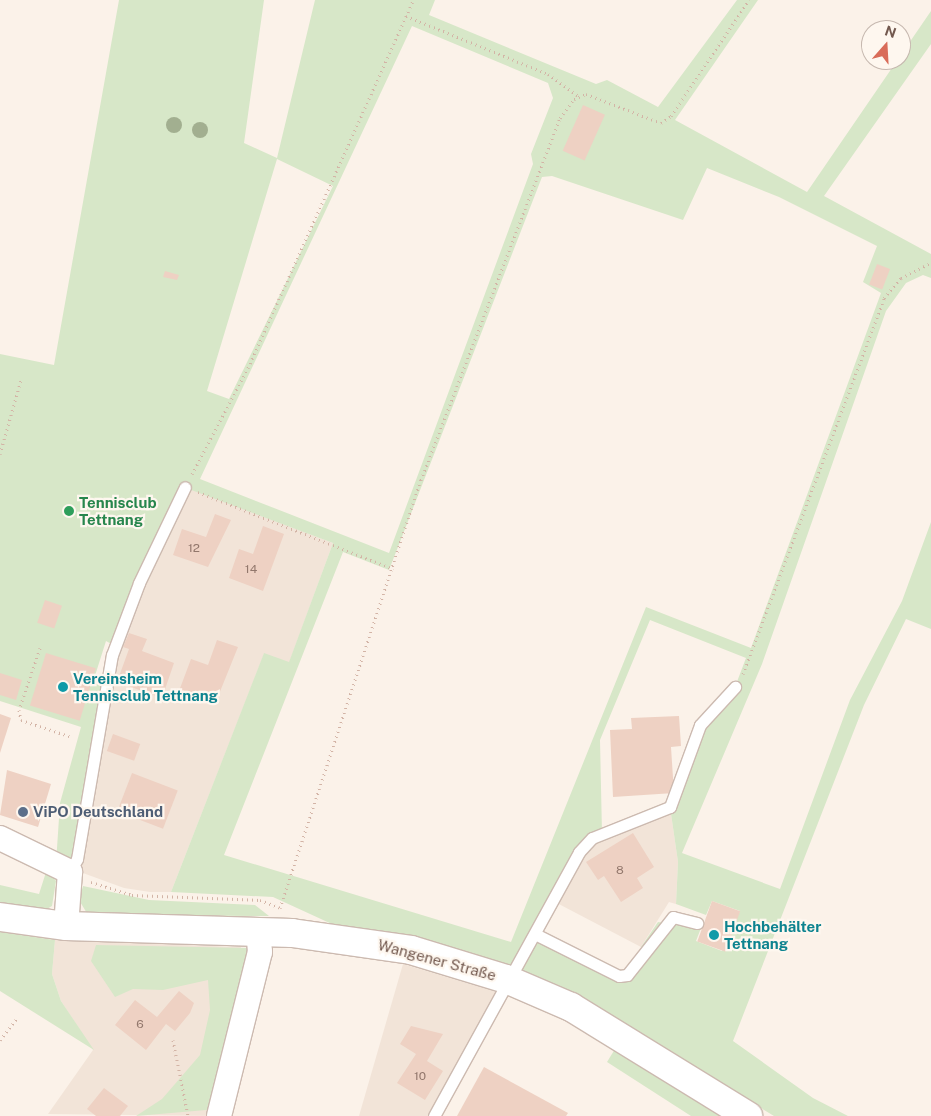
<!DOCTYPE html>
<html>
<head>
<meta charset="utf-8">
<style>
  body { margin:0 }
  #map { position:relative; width:931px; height:1116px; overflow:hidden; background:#fbf2e9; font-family:"Public Sans",sans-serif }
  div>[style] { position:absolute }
  .residential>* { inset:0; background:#f2e4d8 }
  .green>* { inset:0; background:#d7e7c8 }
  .building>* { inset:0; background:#eed1c3; transform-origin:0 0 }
  .path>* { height:3px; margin-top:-1.5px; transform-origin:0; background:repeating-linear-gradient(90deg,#d3b4a6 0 1px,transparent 0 5px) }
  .roads { filter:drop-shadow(1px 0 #ccbab0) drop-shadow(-1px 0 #ccbab0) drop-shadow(0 1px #ccbab0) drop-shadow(0 -1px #ccbab0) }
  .service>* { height:11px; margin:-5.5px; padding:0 5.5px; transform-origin:5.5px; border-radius:5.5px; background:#fff }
  .minor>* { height:24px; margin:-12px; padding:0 12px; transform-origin:12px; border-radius:12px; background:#fff }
  .secondary>* { height:28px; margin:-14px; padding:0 14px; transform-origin:14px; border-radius:14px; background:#fff }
  .trees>* { width:16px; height:16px; margin:-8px; border-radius:50%; background:#a2af90 }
  .dots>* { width:14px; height:14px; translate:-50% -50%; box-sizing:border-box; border:2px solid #fef7ef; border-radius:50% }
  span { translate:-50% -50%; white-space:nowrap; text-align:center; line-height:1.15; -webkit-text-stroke:4.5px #fef7ef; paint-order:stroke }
  .number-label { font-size:12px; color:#92776c }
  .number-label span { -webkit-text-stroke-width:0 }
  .leisure-label { font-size:15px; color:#27864d; font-weight:700 }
  .left { translate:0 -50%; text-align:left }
  .culture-label { font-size:15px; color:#0d838f; font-weight:700 }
  .service-label { font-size:15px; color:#4e5e75; font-weight:700 }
  .street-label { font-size:15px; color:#73594f }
  .north { position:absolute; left:861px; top:20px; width:50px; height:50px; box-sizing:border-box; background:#fef7ef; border:1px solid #c6b8af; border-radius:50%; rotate:19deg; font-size:14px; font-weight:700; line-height:20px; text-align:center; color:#73594f }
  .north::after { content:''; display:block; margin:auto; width:18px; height:22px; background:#d96c59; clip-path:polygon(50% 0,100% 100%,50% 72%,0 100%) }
</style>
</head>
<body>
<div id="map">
  <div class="residential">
    <i style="clip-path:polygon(185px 487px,333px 543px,289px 663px,264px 654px,171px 892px,150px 892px,124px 888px,72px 869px,112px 655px)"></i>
    <i style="clip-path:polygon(670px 807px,678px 862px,676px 904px,669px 902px,641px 947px,553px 901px,592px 838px)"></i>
    <i style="clip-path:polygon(55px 940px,241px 947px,216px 1116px,48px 1114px,93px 1050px,61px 1001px,52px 974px)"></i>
    <i style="clip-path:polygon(403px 964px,500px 993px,434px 1116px,359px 1116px)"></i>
  </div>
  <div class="green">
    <i style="clip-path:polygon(evenodd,119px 0,264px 0,244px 143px,277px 158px,315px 0,435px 0,429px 15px,596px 84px,607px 80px,658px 107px,737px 0,758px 0,675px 120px,807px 192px,931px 11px,931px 44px,824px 196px,931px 254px,931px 278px,923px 275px,906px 283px,886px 311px,762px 664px,682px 853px,780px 889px,850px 700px,902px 601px,931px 522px,931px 629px,906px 619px,864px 705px,733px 1041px,813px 1098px,848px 1116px,774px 1116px,577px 995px,419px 940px,334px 925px,273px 897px,171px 892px,264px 653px,289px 662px,333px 543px,186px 488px,115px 646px,106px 641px,93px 682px,106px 688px,77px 859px,56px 863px,60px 803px,81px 727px,0 701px,0 354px,54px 365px,119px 0,412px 26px,548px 83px,553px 98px,531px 154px,533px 164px,389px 553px,200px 479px,412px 26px,119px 0,277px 159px,333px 186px,229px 399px,207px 391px,277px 159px,119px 0,707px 168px,779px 197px,877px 246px,863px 282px,881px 293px,751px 648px,646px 607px,511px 942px,224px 855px,343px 552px,389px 570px,542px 177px,552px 176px,683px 220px,707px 168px,119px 0,650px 620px,746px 658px,735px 687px,692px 740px,670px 807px,678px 862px,676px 904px,706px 915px,712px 901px,740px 911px,722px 951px,696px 941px,701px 928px,658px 922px,641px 947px,645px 949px,619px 976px,535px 934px,592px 838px,602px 833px,600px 740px,650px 620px)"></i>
    <i style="clip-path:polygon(47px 869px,56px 881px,52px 906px,45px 910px,0 904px,0 885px,39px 894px)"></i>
    <i style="clip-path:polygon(83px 886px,149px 900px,255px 905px,269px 916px,88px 915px,79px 900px)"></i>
    <i style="clip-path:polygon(0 932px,55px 940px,52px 974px,61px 1001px,94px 1050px,0 991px)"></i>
    <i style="clip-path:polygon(96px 945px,249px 948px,218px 1109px,136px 1116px,162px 1099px,200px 1055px,210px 1010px,208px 980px,163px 990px,133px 989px,115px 997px,91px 961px)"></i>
    <i style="clip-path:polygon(615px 1049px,722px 1116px,691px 1116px,607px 1062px)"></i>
  </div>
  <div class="building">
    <i style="left:583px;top:105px;width:24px;height:50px;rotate:24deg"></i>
    <i style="left:877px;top:264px;width:14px;height:22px;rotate:21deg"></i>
    <i style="clip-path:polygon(165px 271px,179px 275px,177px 280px,163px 277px)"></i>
    <i style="clip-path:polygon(215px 514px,231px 520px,208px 567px,173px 555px,182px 529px,206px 537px)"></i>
    <i style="clip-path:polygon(263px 526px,284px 534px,263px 591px,229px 578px,239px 549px,253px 554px)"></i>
    <i style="left:45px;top:600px;width:18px;height:24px;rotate:19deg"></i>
    <i style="clip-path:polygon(129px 633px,147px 639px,142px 651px,174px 663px,162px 698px,117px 682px,129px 649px,123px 647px)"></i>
    <i style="clip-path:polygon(217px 640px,238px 647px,215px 704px,179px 691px,191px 659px,208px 665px)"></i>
    <i style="left:46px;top:653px;width:52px;height:55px;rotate:17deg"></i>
    <i style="clip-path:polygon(0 673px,22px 680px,16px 700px,0 695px)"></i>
    <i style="clip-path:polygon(0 714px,11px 718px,0 753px)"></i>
    <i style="clip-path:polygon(679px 716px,681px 746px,671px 747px,674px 793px,613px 797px,610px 730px,632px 729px,631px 718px)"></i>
    <i style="left:113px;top:734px;width:29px;height:18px;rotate:20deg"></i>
    <i style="clip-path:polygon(7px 770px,51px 784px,38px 827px,0 815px)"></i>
    <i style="left:132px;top:773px;width:49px;height:41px;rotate:21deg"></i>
    <i style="clip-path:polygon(633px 833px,654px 867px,637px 878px,643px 888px,621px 902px,604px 876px,598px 880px,586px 862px)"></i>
    <i style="left:712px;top:901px;width:30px;height:43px;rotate:20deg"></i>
    <i style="clip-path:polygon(179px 991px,194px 1003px,190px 1013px,175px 1031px,166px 1024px,146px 1050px,115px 1025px,135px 1000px,157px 1017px)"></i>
    <i style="clip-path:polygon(411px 1026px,443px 1034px,427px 1061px,443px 1071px,425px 1100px,397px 1083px,416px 1054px,400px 1044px)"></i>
    <i style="clip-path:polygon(484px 1067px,568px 1113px,566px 1116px,457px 1116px)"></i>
    <i style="clip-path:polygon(104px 1088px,128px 1106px,120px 1116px,96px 1116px,87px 1109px)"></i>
  </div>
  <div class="path">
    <i style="left:406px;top:16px;width:153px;rotate:22.2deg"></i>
    <i style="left:548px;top:74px;width:37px;rotate:36deg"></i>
    <i style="left:0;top:454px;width:77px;rotate:-74.2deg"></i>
    <i style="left:192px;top:474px;width:120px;rotate:-62.2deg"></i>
    <i style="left:248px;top:368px;width:403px;rotate:-65.8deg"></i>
    <i style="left:198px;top:492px;width:210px;rotate:21.5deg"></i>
    <i style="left:40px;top:648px;width:65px;rotate:108.7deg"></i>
    <i style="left:19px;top:710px;width:10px;rotate:79deg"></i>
    <i style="left:21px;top:720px;width:51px;rotate:18.4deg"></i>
    <i style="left:743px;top:674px;width:402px;rotate:-69.4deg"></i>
    <i style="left:884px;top:298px;width:26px;rotate:-50deg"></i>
    <i style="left:901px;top:278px;width:34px;rotate:-27deg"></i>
    <i style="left:91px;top:882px;width:43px;rotate:17.6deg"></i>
    <i style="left:132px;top:895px;width:128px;rotate:2.2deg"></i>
    <i style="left:260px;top:900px;width:22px;rotate:21deg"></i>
    <i style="left:280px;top:908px;width:451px;rotate:-71.8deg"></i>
    <i style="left:421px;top:480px;width:388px;rotate:-69deg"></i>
    <i style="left:560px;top:118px;width:24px;rotate:-54deg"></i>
    <i style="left:574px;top:99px;width:13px;rotate:-23deg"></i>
    <i style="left:586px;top:94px;width:80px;rotate:21.1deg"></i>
    <i style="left:661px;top:123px;width:12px;rotate:-35deg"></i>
    <i style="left:671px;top:116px;width:140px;rotate:-56.1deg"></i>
    <i style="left:0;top:1040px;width:28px;rotate:-52deg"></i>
    <i style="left:173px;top:1040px;width:77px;rotate:78.8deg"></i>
  </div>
  <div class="roads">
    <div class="service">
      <i style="left:70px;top:872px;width:15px;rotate:-62deg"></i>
      <i style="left:77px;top:859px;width:207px;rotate:-80.3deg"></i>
      <i style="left:112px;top:655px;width:77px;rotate:-69.4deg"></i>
      <i style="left:139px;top:583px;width:106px;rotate:-64.4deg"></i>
      <i style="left:535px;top:934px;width:94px;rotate:26.6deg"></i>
      <i style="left:619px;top:976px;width:8px;rotate:-7deg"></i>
      <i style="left:627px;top:975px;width:74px;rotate:-51.6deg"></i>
      <i style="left:673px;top:917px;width:25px;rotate:14deg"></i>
      <i style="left:434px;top:1116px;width:301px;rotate:-61.2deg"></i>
      <i style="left:579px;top:852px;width:19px;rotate:-47deg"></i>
      <i style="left:592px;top:838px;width:84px;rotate:-21.7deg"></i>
      <i style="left:670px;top:807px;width:87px;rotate:-69.9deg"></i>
      <i style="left:700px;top:725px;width:52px;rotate:-47.4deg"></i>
    </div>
    <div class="minor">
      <i style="left:0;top:838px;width:78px;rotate:25.9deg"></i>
      <i style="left:70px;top:872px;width:54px;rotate:94.2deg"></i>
      <i style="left:219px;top:1116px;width:169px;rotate:-76deg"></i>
      <i style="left:260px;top:952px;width:21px;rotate:-95deg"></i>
    </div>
    <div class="secondary">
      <i style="left:0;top:917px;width:67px;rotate:7.8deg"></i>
      <i style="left:66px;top:926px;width:226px;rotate:1.8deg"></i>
      <i style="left:292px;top:933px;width:120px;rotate:8.1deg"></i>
      <i style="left:411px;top:950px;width:99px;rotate:17deg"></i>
      <i style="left:506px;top:979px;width:71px;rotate:23.3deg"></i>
      <i style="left:571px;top:1007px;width:208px;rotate:31.6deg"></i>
    </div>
  </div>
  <div class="trees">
    <i style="left:174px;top:125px"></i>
    <i style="left:200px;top:130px"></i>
  </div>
  <div class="dots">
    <i style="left:69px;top:511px;background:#2e9e5b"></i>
    <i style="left:63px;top:687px;background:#0f9aa8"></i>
    <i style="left:23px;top:812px;background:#5c6f8a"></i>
    <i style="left:714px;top:935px;background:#0f9aa8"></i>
  </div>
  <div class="number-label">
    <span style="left:194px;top:549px">12</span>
    <span style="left:251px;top:570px">14</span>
    <span style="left:620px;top:871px">8</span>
    <span style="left:140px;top:1025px">6</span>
    <span style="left:420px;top:1077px">10</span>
  </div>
  <div class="leisure-label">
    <span class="left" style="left:79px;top:511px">Tennisclub<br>Tettnang</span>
  </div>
  <div class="culture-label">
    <span class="left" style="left:73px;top:687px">Vereinsheim<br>Tennisclub Tettnang</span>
    <span class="left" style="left:724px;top:935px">Hochbehälter<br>Tettnang</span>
  </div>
  <div class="service-label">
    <span class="left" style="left:33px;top:812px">ViPO Deutschland</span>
  </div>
  <div class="street-label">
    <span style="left:437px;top:960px;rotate:15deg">Wangener Straße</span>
  </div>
  <div class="north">N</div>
</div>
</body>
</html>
